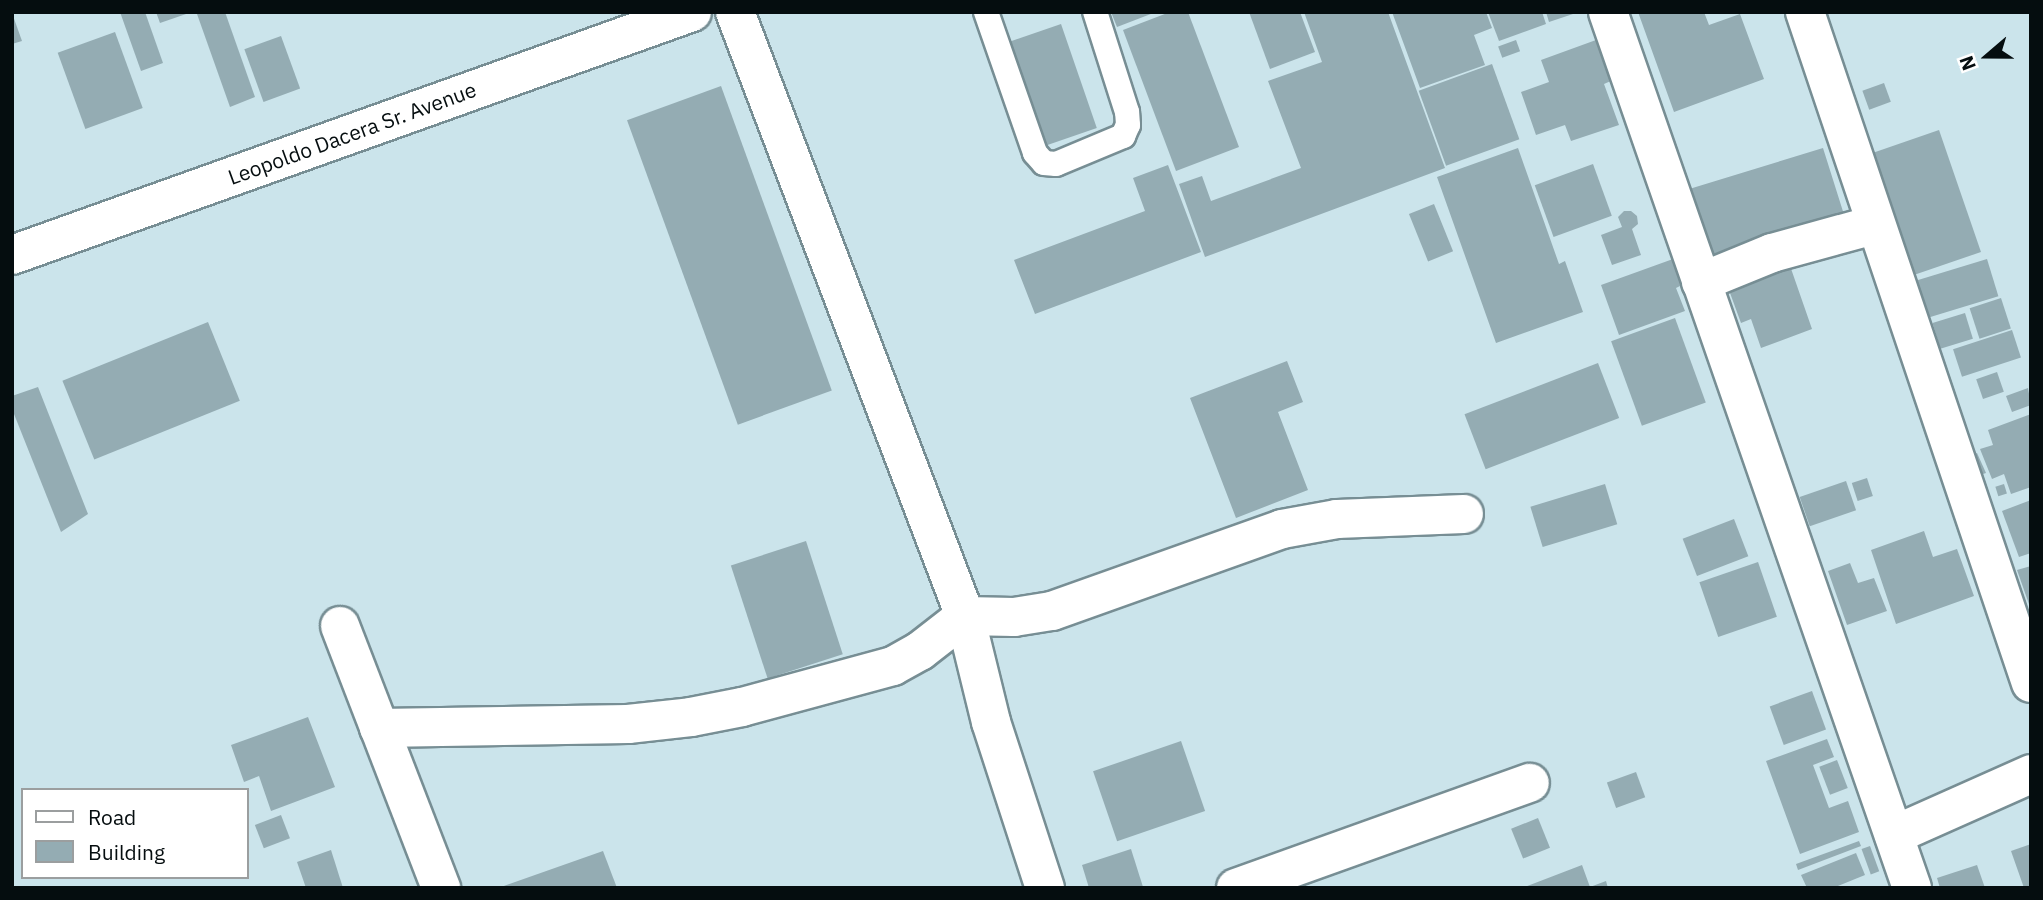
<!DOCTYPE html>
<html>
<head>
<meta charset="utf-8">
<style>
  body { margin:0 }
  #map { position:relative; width:2043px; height:900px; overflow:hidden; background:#cbe4eb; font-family:"IBM Plex Sans",sans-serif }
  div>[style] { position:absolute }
  .building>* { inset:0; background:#94acb3; transform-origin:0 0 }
  .roads { filter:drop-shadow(2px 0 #778e94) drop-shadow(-2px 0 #778e94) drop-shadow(0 2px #778e94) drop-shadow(0 -2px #778e94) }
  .lane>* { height:24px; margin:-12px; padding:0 12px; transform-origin:12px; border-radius:12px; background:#fff }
  .street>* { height:38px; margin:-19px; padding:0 19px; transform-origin:19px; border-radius:19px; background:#fff }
  .secondary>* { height:38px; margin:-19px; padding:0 19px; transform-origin:19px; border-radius:19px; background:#fff }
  span { translate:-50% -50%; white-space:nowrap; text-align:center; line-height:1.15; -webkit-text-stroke:7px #fff; paint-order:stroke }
  .street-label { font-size:21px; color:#050d0f }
  .frame { position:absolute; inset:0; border:14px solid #050d0f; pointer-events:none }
  .legend { position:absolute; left:21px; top:788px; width:228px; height:91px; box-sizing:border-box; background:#fff; border:2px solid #9b9e9f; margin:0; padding:9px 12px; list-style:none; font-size:21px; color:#050d0f }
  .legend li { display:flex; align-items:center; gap:14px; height:35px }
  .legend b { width:35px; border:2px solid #9b9e9f }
  .north { position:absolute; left:1952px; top:21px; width:70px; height:70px; -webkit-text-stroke:5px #fff; paint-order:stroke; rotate:250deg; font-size:19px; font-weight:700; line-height:28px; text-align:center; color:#050d0f }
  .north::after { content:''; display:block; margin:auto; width:24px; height:32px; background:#050d0f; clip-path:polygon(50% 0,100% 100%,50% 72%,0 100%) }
</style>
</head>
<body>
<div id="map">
  <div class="building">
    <i style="clip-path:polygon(120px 12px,145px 12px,163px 63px,141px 71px)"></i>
    <i style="clip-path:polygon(156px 12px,189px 12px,189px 13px,160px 23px)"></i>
    <i style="clip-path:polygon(202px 12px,225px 12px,255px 97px,230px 107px,197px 14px)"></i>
    <i style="clip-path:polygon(1111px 12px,1156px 12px,1117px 27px)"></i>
    <i style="clip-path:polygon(1170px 12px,1188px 12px,1239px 147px,1176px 171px,1123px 30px)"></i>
    <i style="clip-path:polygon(1249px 12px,1300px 12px,1315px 52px,1270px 69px)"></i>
    <i style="clip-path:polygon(1304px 12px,1388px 12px,1445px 168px,1205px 257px,1179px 184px,1202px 176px,1211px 201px,1301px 168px,1268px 81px,1322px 62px)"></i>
    <i style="clip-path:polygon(1392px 12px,1486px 12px,1492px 28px,1474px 35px,1485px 65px,1420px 88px)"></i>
    <i style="clip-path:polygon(1488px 12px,1542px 12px,1546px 24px,1499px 41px)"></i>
    <i style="clip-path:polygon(1546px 12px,1576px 12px,1576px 13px,1549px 22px)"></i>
    <i style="clip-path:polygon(1638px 12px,1704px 12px,1709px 25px,1740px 14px,1764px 79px,1674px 112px)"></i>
    <i style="clip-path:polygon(12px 13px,22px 41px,12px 44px)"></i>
    <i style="left:1061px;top:24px;width:110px;height:56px;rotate:71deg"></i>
    <i style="left:115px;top:32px;width:81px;height:61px;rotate:70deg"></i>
    <i style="left:281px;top:36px;width:56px;height:39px;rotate:70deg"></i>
    <i style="left:1516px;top:40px;width:12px;height:19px;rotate:70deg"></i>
    <i style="clip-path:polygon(1596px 40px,1599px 47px,1608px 44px,1613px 80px,1604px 84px,1619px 125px,1571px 141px,1565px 125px,1536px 135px,1521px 92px,1549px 82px,1541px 60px)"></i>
    <i style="left:1492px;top:64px;width:80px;height:78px;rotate:70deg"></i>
    <i style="left:1884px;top:83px;width:20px;height:23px;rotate:70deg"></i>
    <i style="left:721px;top:86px;width:324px;height:100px;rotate:70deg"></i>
    <i style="left:1939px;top:130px;width:129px;height:78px;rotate:71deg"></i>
    <i style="clip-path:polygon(1518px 148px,1559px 264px,1565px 261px,1583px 312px,1496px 343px,1437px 177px)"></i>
    <i style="clip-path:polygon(1823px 148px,1846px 221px,1819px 229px,1816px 219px,1708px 258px,1686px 190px)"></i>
    <i style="left:1593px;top:164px;width:55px;height:62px;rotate:70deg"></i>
    <i style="clip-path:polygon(1168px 165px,1201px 252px,1035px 314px,1014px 260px,1145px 211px,1133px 178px)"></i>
    <i style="left:1434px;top:204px;width:51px;height:27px;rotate:68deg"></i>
    <i style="clip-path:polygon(1624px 211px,1631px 211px,1637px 216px,1638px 224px,1632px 229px,1641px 255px,1612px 265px,1601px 235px,1622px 227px,1618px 217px)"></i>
    <i style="clip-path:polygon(1673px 259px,1682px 285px,1676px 288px,1685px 311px,1619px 335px,1601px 285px)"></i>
    <i style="left:1987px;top:259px;width:39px;height:84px;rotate:73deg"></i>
    <i style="clip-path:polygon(1788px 260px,1812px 329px,1761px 348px,1751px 319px,1741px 323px,1726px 282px)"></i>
    <i style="left:2001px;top:298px;width:32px;height:33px;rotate:72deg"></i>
    <i style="left:1965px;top:313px;width:27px;height:34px;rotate:73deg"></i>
    <i style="left:1675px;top:318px;width:90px;height:68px;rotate:70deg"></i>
    <i style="left:208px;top:322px;width:85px;height:157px;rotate:68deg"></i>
    <i style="left:2012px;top:330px;width:29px;height:62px;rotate:72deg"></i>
    <i style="clip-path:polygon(1287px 361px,1303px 402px,1278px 412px,1308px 490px,1236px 518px,1190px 398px)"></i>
    <i style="left:1598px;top:363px;width:59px;height:143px;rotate:69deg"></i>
    <i style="left:1997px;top:372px;width:21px;height:22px;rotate:71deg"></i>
    <i style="clip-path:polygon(38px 387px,88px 514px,61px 532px,12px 409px,12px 396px)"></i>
    <i style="clip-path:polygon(2028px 388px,2031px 405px,2012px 412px,2006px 396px)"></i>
    <i style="clip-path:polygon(2031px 414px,2031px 487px,2011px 494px,2004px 474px,1992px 479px,1980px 449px,1993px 445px,1988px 430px)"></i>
    <i style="clip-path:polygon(1977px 453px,1986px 473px,1971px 478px,1964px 458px)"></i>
    <i style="left:1867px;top:478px;width:19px;height:16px;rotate:72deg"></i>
    <i style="left:1846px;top:481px;width:31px;height:49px;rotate:71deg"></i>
    <i style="left:1605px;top:484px;width:42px;height:78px;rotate:73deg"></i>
    <i style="left:2004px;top:484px;width:10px;height:9px;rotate:73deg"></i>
    <i style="clip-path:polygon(2031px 500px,2031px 553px,2019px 557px,2002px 511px)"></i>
    <i style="left:1734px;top:519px;width:40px;height:55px;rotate:69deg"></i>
    <i style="clip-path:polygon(1924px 531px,1933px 557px,1957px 549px,1974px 596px,1896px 624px,1871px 550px)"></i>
    <i style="left:806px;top:541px;width:119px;height:79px;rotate:72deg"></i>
    <i style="left:1758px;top:562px;width:58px;height:62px;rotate:71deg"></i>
    <i style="clip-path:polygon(1850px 563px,1858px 583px,1874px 578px,1887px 611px,1847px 625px,1828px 571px)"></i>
    <i style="clip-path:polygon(2031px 566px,2031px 607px,2030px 607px,2017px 570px)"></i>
    <i style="left:1812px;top:691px;width:41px;height:45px;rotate:70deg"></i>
    <i style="clip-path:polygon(308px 717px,335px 787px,271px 811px,259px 776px,244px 782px,231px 745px)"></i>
    <i style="clip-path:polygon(1827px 739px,1834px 757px,1813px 765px,1829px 808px,1848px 801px,1859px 832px,1800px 854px,1766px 761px)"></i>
    <i style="left:1181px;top:741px;width:74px;height:93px;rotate:71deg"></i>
    <i style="left:1837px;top:760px;width:30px;height:19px;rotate:69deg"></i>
    <i style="left:1636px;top:772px;width:27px;height:31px;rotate:70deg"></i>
    <i style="left:281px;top:815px;width:25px;height:28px;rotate:69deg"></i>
    <i style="left:1538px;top:818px;width:32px;height:29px;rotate:68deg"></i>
    <i style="clip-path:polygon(1859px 841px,1861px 846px,1798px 870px,1796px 864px)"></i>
    <i style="clip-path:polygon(2031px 844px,2031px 888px,2024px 888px,2011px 851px)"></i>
    <i style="left:1870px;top:846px;width:27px;height:9px;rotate:70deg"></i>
    <i style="clip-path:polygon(1131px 849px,1143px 887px,1089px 888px,1082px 865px)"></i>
    <i style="clip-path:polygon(331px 850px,343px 888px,306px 888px,297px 862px)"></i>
    <i style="clip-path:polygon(603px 851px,617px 888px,501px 888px,501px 887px)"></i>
    <i style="clip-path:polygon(1856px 853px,1865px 875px,1833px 888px,1807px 888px,1801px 875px)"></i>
    <i style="clip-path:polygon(1582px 865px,1590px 887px,1606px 881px,1608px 888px,1522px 888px)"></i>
    <i style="clip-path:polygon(1977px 865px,1985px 888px,1940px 888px,1937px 878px)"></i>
  </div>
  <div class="roads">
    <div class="lane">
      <i style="left:986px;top:12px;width:149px;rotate:70.8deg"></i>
      <i style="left:1035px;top:153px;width:13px;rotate:48deg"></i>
      <i style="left:1044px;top:163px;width:12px;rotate:5deg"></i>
      <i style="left:1056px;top:164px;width:73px;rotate:-22.7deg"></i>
      <i style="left:1123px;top:136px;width:12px;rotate:-66deg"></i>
      <i style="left:1128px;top:125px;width:13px;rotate:-94deg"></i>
      <i style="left:1127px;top:112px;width:105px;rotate:-107.7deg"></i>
    </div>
    <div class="street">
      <i style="left:735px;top:12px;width:646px;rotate:69.15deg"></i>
      <i style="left:965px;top:616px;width:109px;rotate:76.2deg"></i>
      <i style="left:991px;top:722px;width:175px;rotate:72deg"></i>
      <i style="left:1608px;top:12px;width:927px;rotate:70.86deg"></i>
      <i style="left:1805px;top:12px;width:708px;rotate:71.39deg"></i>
      <i style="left:1701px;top:282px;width:77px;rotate:-22.2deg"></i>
      <i style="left:1772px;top:253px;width:106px;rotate:-15.4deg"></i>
      <i style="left:340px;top:626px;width:281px;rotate:68.9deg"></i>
      <i style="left:379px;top:728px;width:249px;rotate:-0.9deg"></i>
      <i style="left:628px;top:724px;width:63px;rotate:-6.3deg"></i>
      <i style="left:691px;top:717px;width:52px;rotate:-11.1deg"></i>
      <i style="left:742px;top:707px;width:156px;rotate:-15.2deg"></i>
      <i style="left:893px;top:666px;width:31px;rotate:-29deg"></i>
      <i style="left:920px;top:651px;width:57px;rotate:-37.9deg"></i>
      <i style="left:965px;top:616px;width:49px;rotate:1.2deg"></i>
      <i style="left:1014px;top:617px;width:38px;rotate:-9deg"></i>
      <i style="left:1052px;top:611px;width:244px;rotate:-19.6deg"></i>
      <i style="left:1282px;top:529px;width:56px;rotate:-10.3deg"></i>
      <i style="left:1337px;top:519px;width:127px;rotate:-2.3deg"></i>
      <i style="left:1894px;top:835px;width:150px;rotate:-24deg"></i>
      <i style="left:1236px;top:888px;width:312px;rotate:-19.7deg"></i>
    </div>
    <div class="secondary">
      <i style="left:12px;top:255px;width:722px;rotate:-19.66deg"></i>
    </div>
  </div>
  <div class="street-label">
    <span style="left:352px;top:133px;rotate:-20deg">Leopoldo Dacera Sr. Avenue</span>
  </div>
  <div class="frame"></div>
  <ul class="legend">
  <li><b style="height:9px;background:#fff"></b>Road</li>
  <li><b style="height:19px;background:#94acb3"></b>Building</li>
  </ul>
  <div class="north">N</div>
</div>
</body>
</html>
